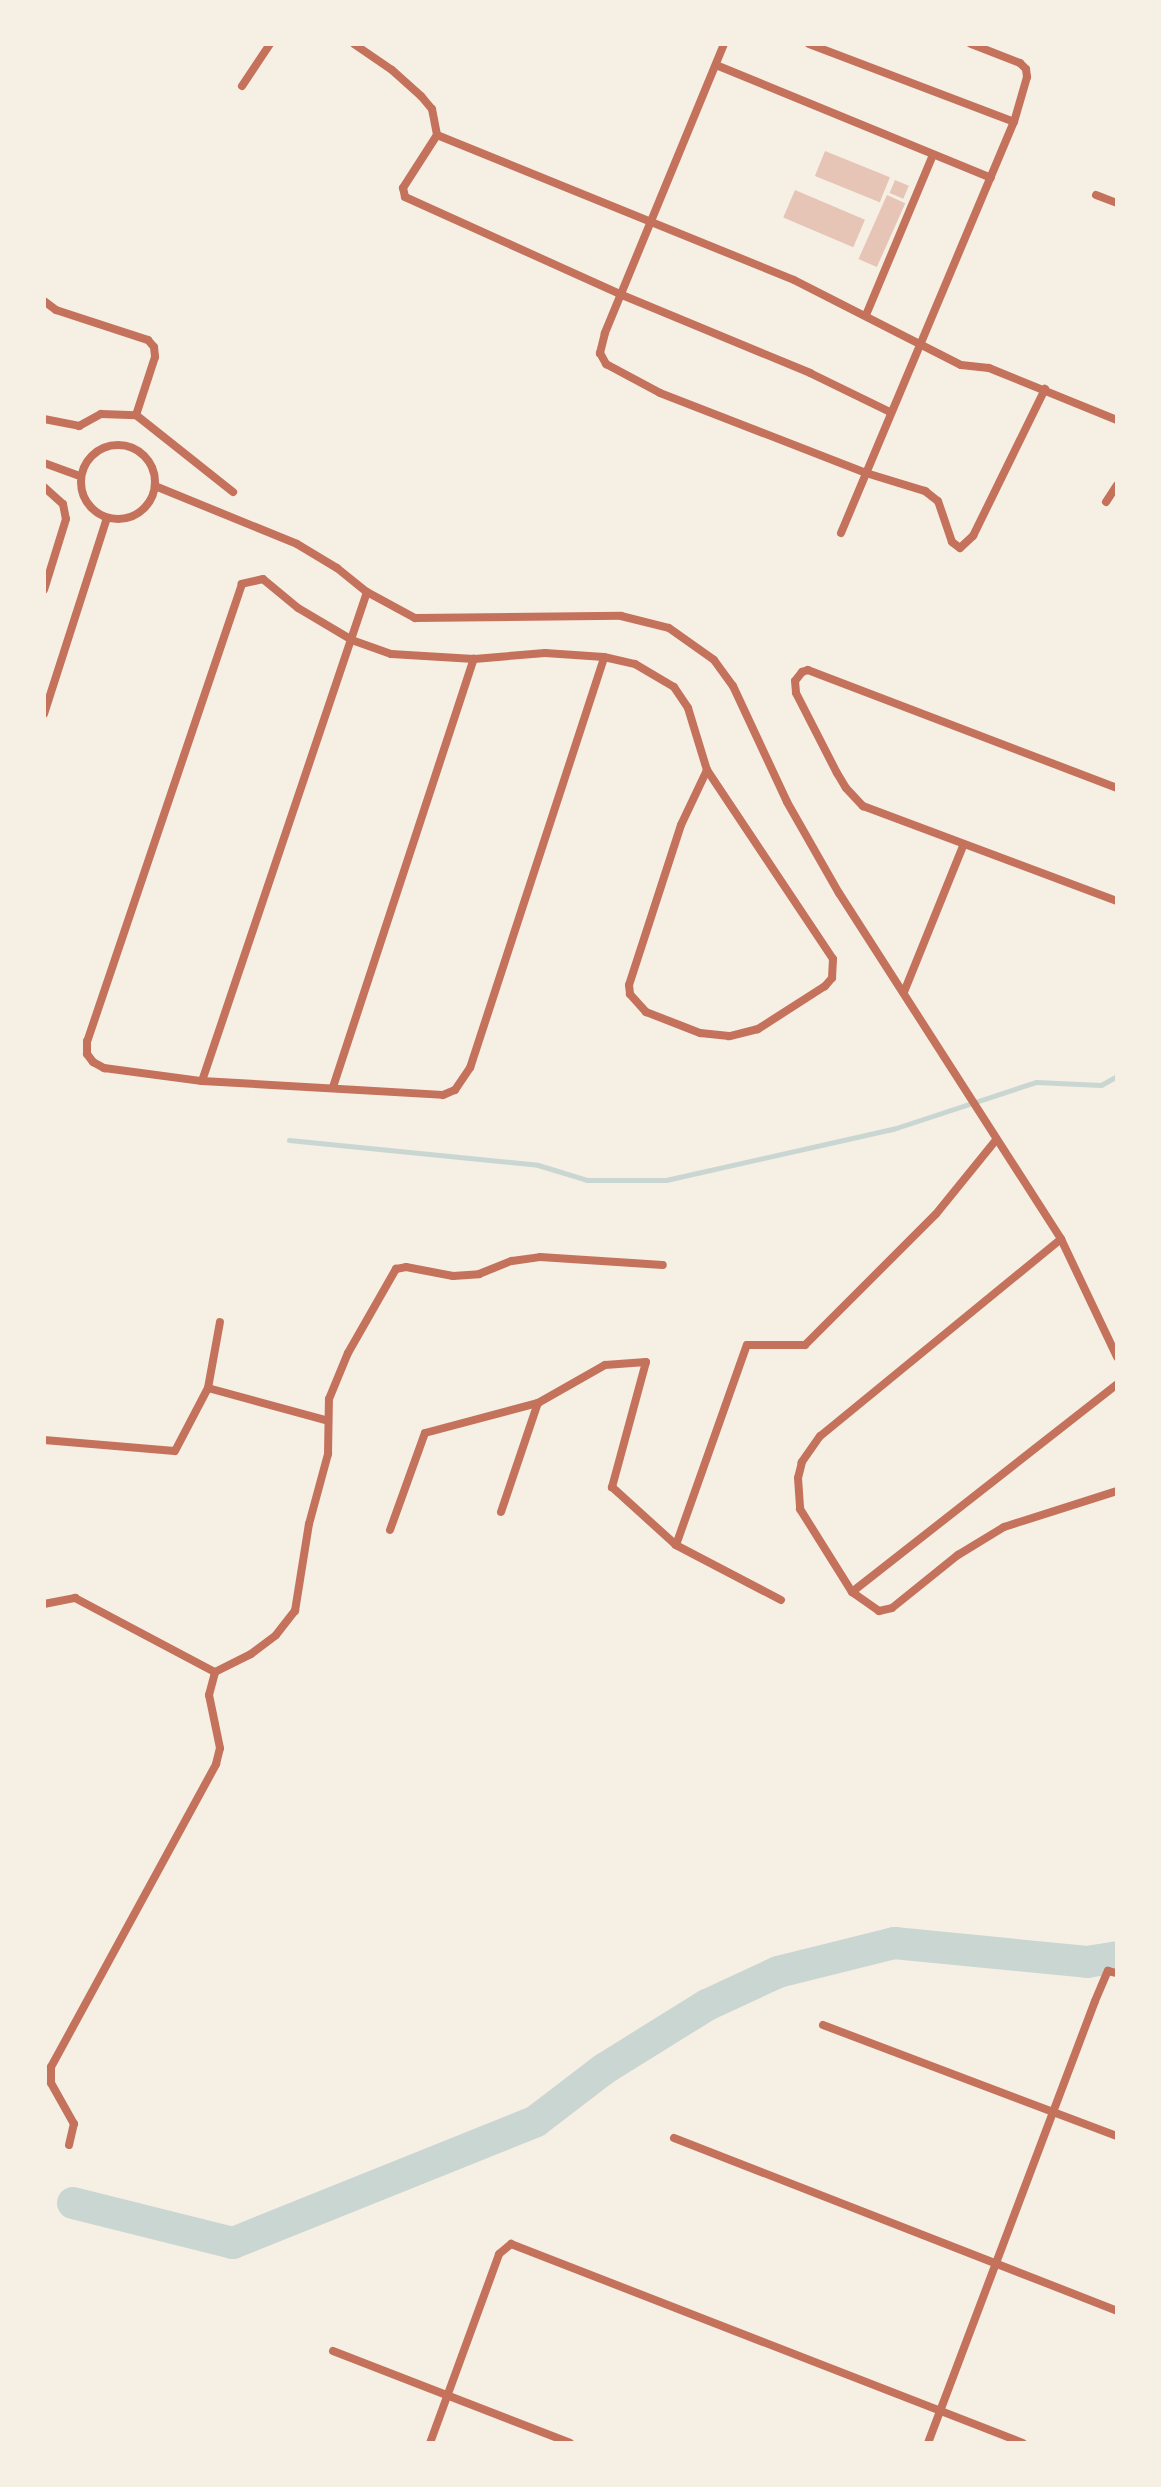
<!DOCTYPE html>
<html>
<head>
<meta charset="utf-8">
<style>
  body { margin:0 }
  #map { position:relative; width:1161px; height:2487px; overflow:hidden; background:#f6efe4; font-family:"Work Sans",sans-serif }
  div>[style] { position:absolute }
  .stream>* { height:5px; margin:-2.5px; padding:0 2.5px; transform-origin:2.5px; border-radius:2.5px; background:#c9d6d2 }
  .river>* { height:32px; margin:-16px; padding:0 16px; transform-origin:16px; border-radius:16px; background:#c9d6d2 }
  .building>* { inset:0; background:#e6c5b7; transform-origin:0 0 }
  .minor>* { height:8px; margin:-4px; padding:0 4px; transform-origin:4px; border-radius:4px; background:#c5725c }
  .minor>.ring { margin:-4px; padding:0; box-sizing:content-box; background:none; border:8px solid #c5725c; border-radius:50% }
  span { translate:-50% -50%; white-space:nowrap; text-align:center; line-height:1.15; -webkit-text-stroke:7px #f6efe4; paint-order:stroke }
  .frame { position:absolute; inset:0; border:46px solid #f6efe4; pointer-events:none }
</style>
</head>
<body>
<div id="map">
  <div class="stream">
    <i style="left:289px;top:1140px;width:250px;rotate:5.7deg"></i>
    <i style="left:538px;top:1165px;width:51px;rotate:17deg"></i>
    <i style="left:587px;top:1180px;width:79px"></i>
    <i style="left:666px;top:1180px;width:233px;rotate:-12.7deg"></i>
    <i style="left:893px;top:1129px;width:151px;rotate:-18.2deg"></i>
    <i style="left:1036px;top:1082px;width:65px;rotate:2.6deg"></i>
    <i style="left:1101px;top:1085px;width:18px;rotate:-29deg"></i>
  </div>
  <div class="river">
    <i style="left:73px;top:2203px;width:165px;rotate:14deg"></i>
    <i style="left:233px;top:2243px;width:327px;rotate:-21.9deg"></i>
    <i style="left:536px;top:2121px;width:86px;rotate:-37.4deg"></i>
    <i style="left:604px;top:2069px;width:121px;rotate:-31.9deg"></i>
    <i style="left:707px;top:2005px;width:78px;rotate:-24.9deg"></i>
    <i style="left:778px;top:1972px;width:120px;rotate:-14deg"></i>
    <i style="left:894px;top:1943px;width:194px;rotate:5.6deg"></i>
    <i style="left:1087px;top:1962px;width:30px;rotate:-9deg"></i>
  </div>
  <div class="building">
    <i style="left:825px;top:151px;width:70px;height:27px;rotate:22deg"></i>
    <i style="left:895px;top:180px;width:15px;height:14px;rotate:23deg"></i>
    <i style="left:795px;top:190px;width:76px;height:30px;rotate:23deg"></i>
    <i style="left:887px;top:195px;width:20px;height:70px;rotate:24deg"></i>
  </div>
  <div class="minor">
    <i style="left:354px;top:44px;width:46px;rotate:34.4deg"></i>
    <i style="left:392px;top:70px;width:39px;rotate:42deg"></i>
    <i style="left:421px;top:96px;width:17px;rotate:50deg"></i>
    <i style="left:432px;top:109px;width:26px;rotate:79deg"></i>
    <i style="left:437px;top:135px;width:385px;rotate:22.1deg"></i>
    <i style="left:794px;top:280px;width:187px;rotate:27deg"></i>
    <i style="left:961px;top:365px;width:28px;rotate:6deg"></i>
    <i style="left:989px;top:368px;width:138px;rotate:22.1deg"></i>
    <i style="left:724px;top:44px;width:313px;rotate:112.4deg"></i>
    <i style="left:605px;top:333px;width:21px;rotate:104deg"></i>
    <i style="left:600px;top:353px;width:13px;rotate:61deg"></i>
    <i style="left:606px;top:364px;width:61px;rotate:28.2deg"></i>
    <i style="left:660px;top:393px;width:221px;rotate:21.2deg"></i>
    <i style="left:866px;top:473px;width:62px;rotate:17deg"></i>
    <i style="left:925px;top:491px;width:16px;rotate:38deg"></i>
    <i style="left:938px;top:501px;width:43px;rotate:71.1deg"></i>
    <i style="left:952px;top:542px;width:10px;rotate:37deg"></i>
    <i style="left:960px;top:548px;width:18px;rotate:-43deg"></i>
    <i style="left:973px;top:536px;width:164px;rotate:-63.9deg"></i>
    <i style="left:809px;top:44px;width:219px;rotate:20.8deg"></i>
    <i style="left:716px;top:65px;width:297px;rotate:22.3deg"></i>
    <i style="left:242px;top:86px;width:50px;rotate:-56.3deg"></i>
    <i style="left:437px;top:135px;width:63px;rotate:122.7deg"></i>
    <i style="left:403px;top:188px;width:9px;rotate:77deg"></i>
    <i style="left:405px;top:197px;width:238px;rotate:24.3deg"></i>
    <i style="left:622px;top:295px;width:204px;rotate:22.5deg"></i>
    <i style="left:810px;top:373px;width:89px;rotate:26deg"></i>
    <i style="left:1096px;top:195px;width:22px;rotate:21deg"></i>
    <i style="left:44px;top:301px;width:15px;rotate:37deg"></i>
    <i style="left:56px;top:310px;width:97px;rotate:18.1deg"></i>
    <i style="left:148px;top:340px;width:9px;rotate:49deg"></i>
    <i style="left:154px;top:347px;width:10px;rotate:84deg"></i>
    <i style="left:155px;top:357px;width:61px;rotate:108.1deg"></i>
    <i style="left:866px;top:315px;width:173px;rotate:-67.3deg"></i>
    <i style="left:44px;top:419px;width:36px;rotate:11deg"></i>
    <i style="left:79px;top:426px;width:25px;rotate:-29deg"></i>
    <i style="left:101px;top:414px;width:35px;rotate:2deg"></i>
    <i style="left:136px;top:415px;width:124px;rotate:38.4deg"></i>
    <i class="ring" style="left:81px;top:445px;width:66px;height:66px"></i>
    <i style="left:44px;top:463px;width:38px;rotate:20deg"></i>
    <i style="left:155px;top:486px;width:153px;rotate:22.2deg"></i>
    <i style="left:297px;top:544px;width:47px;rotate:31deg"></i>
    <i style="left:337px;top:568px;width:38px;rotate:39deg"></i>
    <i style="left:367px;top:592px;width:55px;rotate:28.4deg"></i>
    <i style="left:415px;top:618px;width:206px;rotate:-0.6deg"></i>
    <i style="left:621px;top:616px;width:49px;rotate:14deg"></i>
    <i style="left:669px;top:628px;width:55px;rotate:35.4deg"></i>
    <i style="left:714px;top:660px;width:32px;rotate:54deg"></i>
    <i style="left:733px;top:686px;width:128px;rotate:65deg"></i>
    <i style="left:787px;top:802px;width:105px;rotate:60.3deg"></i>
    <i style="left:839px;top:893px;width:411px;rotate:57.3deg"></i>
    <i style="left:1061px;top:1239px;width:131px;rotate:64.6deg"></i>
    <i style="left:44px;top:487px;width:25px;rotate:42deg"></i>
    <i style="left:63px;top:504px;width:15px;rotate:79deg"></i>
    <i style="left:66px;top:519px;width:74px;rotate:107.2deg"></i>
    <i style="left:1106px;top:502px;width:20px;rotate:-57deg"></i>
    <i style="left:841px;top:533px;width:446px;rotate:-67.2deg"></i>
    <i style="left:1014px;top:122px;width:47px;rotate:-73.9deg"></i>
    <i style="left:1027px;top:77px;width:8px;rotate:-97deg"></i>
    <i style="left:1026px;top:69px;width:8px;rotate:-135deg"></i>
    <i style="left:1020px;top:63px;width:53px;rotate:-158.8deg"></i>
    <i style="left:604px;top:657px;width:59px;rotate:-176.1deg"></i>
    <i style="left:545px;top:653px;width:71px;rotate:175.2deg"></i>
    <i style="left:474px;top:659px;width:83px;rotate:-176.6deg"></i>
    <i style="left:391px;top:654px;width:41px;rotate:-160.3deg"></i>
    <i style="left:352px;top:640px;width:63px;rotate:-149.3deg"></i>
    <i style="left:298px;top:608px;width:45px;rotate:-140.4deg"></i>
    <i style="left:263px;top:579px;width:22px;rotate:167deg"></i>
    <i style="left:242px;top:584px;width:483px;rotate:108.7deg"></i>
    <i style="left:87px;top:1041px;width:13px;rotate:90deg"></i>
    <i style="left:87px;top:1054px;width:10px;rotate:53deg"></i>
    <i style="left:93px;top:1062px;width:13px;rotate:29deg"></i>
    <i style="left:104px;top:1068px;width:99px;rotate:7.6deg"></i>
    <i style="left:202px;top:1081px;width:241px;rotate:3.3deg"></i>
    <i style="left:443px;top:1095px;width:13px;rotate:-23deg"></i>
    <i style="left:455px;top:1090px;width:27px;rotate:-56deg"></i>
    <i style="left:470px;top:1068px;width:432px;rotate:-71.9deg"></i>
    <i style="left:604px;top:657px;width:32px;rotate:13deg"></i>
    <i style="left:635px;top:664px;width:45px;rotate:30.5deg"></i>
    <i style="left:674px;top:687px;width:25px;rotate:56deg"></i>
    <i style="left:688px;top:708px;width:65px;rotate:73deg"></i>
    <i style="left:707px;top:770px;width:227px;rotate:56.3deg"></i>
    <i style="left:833px;top:959px;width:19px;rotate:93deg"></i>
    <i style="left:832px;top:978px;width:11px;rotate:131deg"></i>
    <i style="left:825px;top:986px;width:80px;rotate:147.3deg"></i>
    <i style="left:758px;top:1029px;width:30px;rotate:166deg"></i>
    <i style="left:729px;top:1036px;width:29px;rotate:-174deg"></i>
    <i style="left:700px;top:1033px;width:58px;rotate:-158.7deg"></i>
    <i style="left:646px;top:1012px;width:24px;rotate:-132deg"></i>
    <i style="left:630px;top:994px;width:9px;rotate:-96deg"></i>
    <i style="left:629px;top:985px;width:168px;rotate:-72deg"></i>
    <i style="left:681px;top:825px;width:61px;rotate:-64.7deg"></i>
    <i style="left:44px;top:714px;width:206px;rotate:-72.2deg"></i>
    <i style="left:1117px;top:788px;width:331px;rotate:-159.1deg"></i>
    <i style="left:808px;top:670px;width:6px;rotate:162deg"></i>
    <i style="left:802px;top:672px;width:11px;rotate:128deg"></i>
    <i style="left:795px;top:681px;width:12px;rotate:85deg"></i>
    <i style="left:796px;top:693px;width:90px;rotate:62.9deg"></i>
    <i style="left:837px;top:773px;width:17px;rotate:59deg"></i>
    <i style="left:846px;top:788px;width:25px;rotate:47deg"></i>
    <i style="left:863px;top:806px;width:271px;rotate:20.5deg"></i>
    <i style="left:904px;top:992px;width:157px;rotate:-68deg"></i>
    <i style="left:202px;top:1081px;width:516px;rotate:-71.35deg"></i>
    <i style="left:333px;top:1087px;width:451px;rotate:-71.8deg"></i>
    <i style="left:1061px;top:1239px;width:311px;rotate:140.7deg"></i>
    <i style="left:820px;top:1436px;width:32px;rotate:125deg"></i>
    <i style="left:802px;top:1462px;width:16px;rotate:104deg"></i>
    <i style="left:798px;top:1478px;width:31px;rotate:86deg"></i>
    <i style="left:800px;top:1509px;width:98px;rotate:57.9deg"></i>
    <i style="left:852px;top:1592px;width:33px;rotate:35deg"></i>
    <i style="left:879px;top:1611px;width:13px;rotate:-13deg"></i>
    <i style="left:892px;top:1608px;width:85px;rotate:-38.8deg"></i>
    <i style="left:958px;top:1555px;width:54px;rotate:-31.3deg"></i>
    <i style="left:1004px;top:1527px;width:119px;rotate:-17.7deg"></i>
    <i style="left:208px;top:1388px;width:121px;rotate:15.3deg"></i>
    <i style="left:44px;top:1440px;width:131px;rotate:4.8deg"></i>
    <i style="left:175px;top:1451px;width:71px;rotate:-62.4deg"></i>
    <i style="left:208px;top:1388px;width:67px;rotate:-79.7deg"></i>
    <i style="left:501px;top:1512px;width:115px;rotate:-71.3deg"></i>
    <i style="left:390px;top:1530px;width:103px;rotate:-70.2deg"></i>
    <i style="left:425px;top:1433px;width:117px;rotate:-14.9deg"></i>
    <i style="left:538px;top:1403px;width:77px;rotate:-29.6deg"></i>
    <i style="left:605px;top:1365px;width:41px;rotate:-4.2deg"></i>
    <i style="left:646px;top:1362px;width:130px;rotate:105.2deg"></i>
    <i style="left:612px;top:1487px;width:86px;rotate:42.2deg"></i>
    <i style="left:852px;top:1592px;width:337px;rotate:-38.1deg"></i>
    <i style="left:781px;top:1600px;width:119px;rotate:-152.4deg"></i>
    <i style="left:676px;top:1545px;width:212px;rotate:-70.5deg"></i>
    <i style="left:747px;top:1345px;width:58px"></i>
    <i style="left:805px;top:1345px;width:185px;rotate:-45deg"></i>
    <i style="left:936px;top:1214px;width:95px;rotate:-51deg"></i>
    <i style="left:44px;top:1604px;width:32px;rotate:-11deg"></i>
    <i style="left:75px;top:1598px;width:158px;rotate:27.9deg"></i>
    <i style="left:823px;top:2025px;width:314px;rotate:20.7deg"></i>
    <i style="left:674px;top:2138px;width:476px;rotate:21.3deg"></i>
    <i style="left:69px;top:2145px;width:22px;rotate:-77deg"></i>
    <i style="left:74px;top:2124px;width:47px;rotate:-119.3deg"></i>
    <i style="left:51px;top:2083px;width:16px;rotate:-90deg"></i>
    <i style="left:51px;top:2067px;width:345px;rotate:-61.4deg"></i>
    <i style="left:216px;top:1764px;width:16px;rotate:-76deg"></i>
    <i style="left:220px;top:1748px;width:54px;rotate:-101.7deg"></i>
    <i style="left:209px;top:1695px;width:24px;rotate:-75deg"></i>
    <i style="left:215px;top:1672px;width:40px;rotate:-26.6deg"></i>
    <i style="left:251px;top:1654px;width:31px;rotate:-37deg"></i>
    <i style="left:276px;top:1635px;width:31px;rotate:-52deg"></i>
    <i style="left:295px;top:1611px;width:88px;rotate:-80.9deg"></i>
    <i style="left:309px;top:1524px;width:73px;rotate:-74.8deg"></i>
    <i style="left:328px;top:1454px;width:55px;rotate:-89deg"></i>
    <i style="left:329px;top:1399px;width:50px;rotate:-67.6deg"></i>
    <i style="left:348px;top:1353px;width:97px;rotate:-60.3deg"></i>
    <i style="left:396px;top:1269px;width:10px;rotate:-11deg"></i>
    <i style="left:406px;top:1267px;width:48px;rotate:10.8deg"></i>
    <i style="left:453px;top:1276px;width:26px;rotate:-4deg"></i>
    <i style="left:479px;top:1274px;width:35px;rotate:-22deg"></i>
    <i style="left:512px;top:1261px;width:28px;rotate:-8deg"></i>
    <i style="left:540px;top:1257px;width:123px;rotate:3.7deg"></i>
    <i style="left:333px;top:2351px;width:254px;rotate:21.2deg"></i>
    <i style="left:430px;top:2443px;width:201px;rotate:-69.9deg"></i>
    <i style="left:499px;top:2254px;width:16px;rotate:-40deg"></i>
    <i style="left:511px;top:2244px;width:549px;rotate:21.24deg"></i>
    <i style="left:928px;top:2443px;width:472px;rotate:-69.3deg"></i>
    <i style="left:1095px;top:2001px;width:33px;rotate:-67deg"></i>
    <i style="left:1108px;top:1971px;width:9px;rotate:13deg"></i>
  </div>
  <div class="frame"></div>
</div>
</body>
</html>
